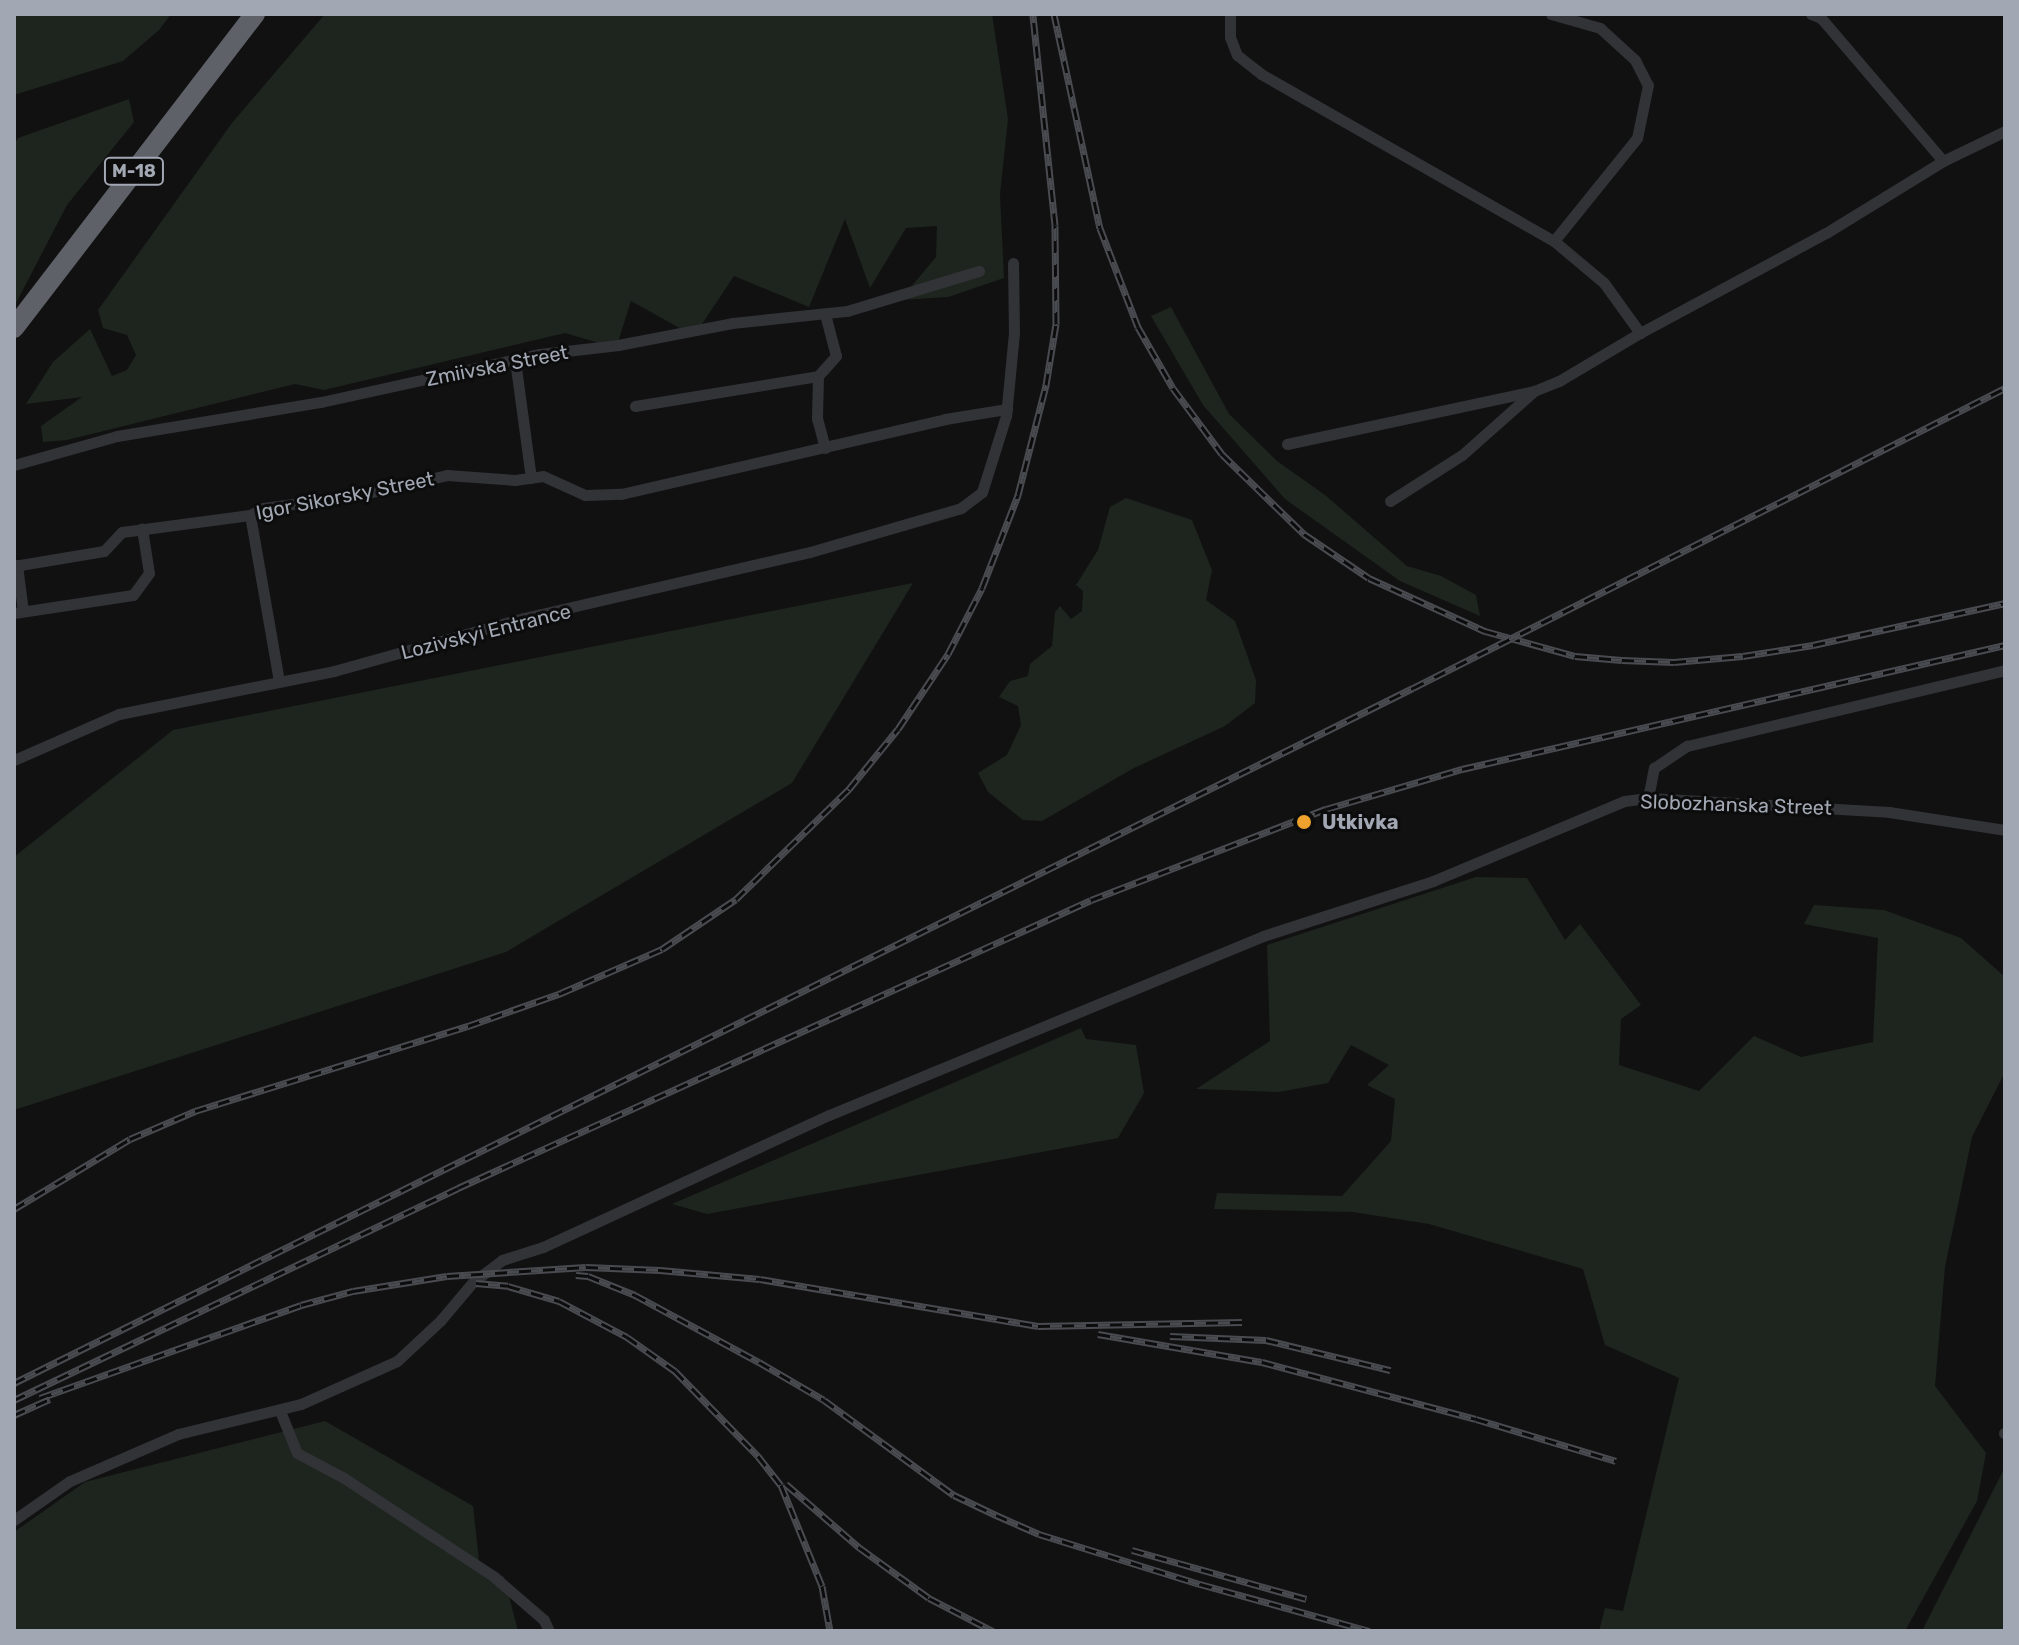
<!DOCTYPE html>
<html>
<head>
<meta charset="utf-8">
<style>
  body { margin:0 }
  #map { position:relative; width:2019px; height:1645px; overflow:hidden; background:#111112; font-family:Rubik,sans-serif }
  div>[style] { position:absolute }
  .green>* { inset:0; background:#1d251e }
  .street>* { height:11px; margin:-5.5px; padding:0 5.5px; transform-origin:5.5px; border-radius:5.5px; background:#323337 }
  .highway>* { height:20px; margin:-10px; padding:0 10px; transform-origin:10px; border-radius:10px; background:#5e6168 }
  .rail>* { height:7px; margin-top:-3.5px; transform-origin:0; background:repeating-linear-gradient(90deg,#0c0c0d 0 12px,#494b50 0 24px); box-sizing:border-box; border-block:2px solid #494b50 }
  .dots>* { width:22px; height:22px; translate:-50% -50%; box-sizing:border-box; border:4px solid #0c0c0d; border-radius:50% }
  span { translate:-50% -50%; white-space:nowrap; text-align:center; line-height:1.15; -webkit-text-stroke:6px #0c0c0d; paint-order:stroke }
  .shield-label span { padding:2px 6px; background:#0c0c0d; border:2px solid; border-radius:6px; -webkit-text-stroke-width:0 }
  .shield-label { font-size:18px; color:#a2a8b3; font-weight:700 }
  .street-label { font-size:20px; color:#a2a8b3 }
  .poi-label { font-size:20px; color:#a2a8b3; font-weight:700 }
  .left { translate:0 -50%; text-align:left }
  .frame { position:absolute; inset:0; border:16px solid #a2a8b3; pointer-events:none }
</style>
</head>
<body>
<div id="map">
  <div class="green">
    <i style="clip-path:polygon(14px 14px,171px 14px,159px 30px,123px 61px,14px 95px)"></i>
    <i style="clip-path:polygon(325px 14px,992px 14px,1008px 119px,1000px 194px,1004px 278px,948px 297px,900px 300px,936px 257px,937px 226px,906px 228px,870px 288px,845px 219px,809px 307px,734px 276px,694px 336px,631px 301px,616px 348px,565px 333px,324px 390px,295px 384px,67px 440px,43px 442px,41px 426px,82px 397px,26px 404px,53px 362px,90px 329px,112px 376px,127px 370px,136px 355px,127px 335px,103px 328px,98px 310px,232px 123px)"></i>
    <i style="clip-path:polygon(129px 99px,134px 122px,67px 205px,14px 307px,14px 144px,18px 138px)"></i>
    <i style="clip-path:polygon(1171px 307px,1229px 414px,1277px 461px,1325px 495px,1407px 566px,1441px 576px,1476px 595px,1480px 616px,1400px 581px,1285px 499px,1203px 405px,1151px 316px)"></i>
    <i style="clip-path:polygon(1126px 498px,1192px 520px,1212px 570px,1206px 600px,1235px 621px,1256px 680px,1255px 703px,1225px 726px,1134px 768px,1042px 821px,1023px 820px,988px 792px,978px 773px,1007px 755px,1021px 725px,1018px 706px,999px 697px,1010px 681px,1028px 676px,1030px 664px,1052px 646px,1055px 612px,1060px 606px,1071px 619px,1082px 611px,1083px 591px,1076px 585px,1098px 550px,1110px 507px)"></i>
    <i style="clip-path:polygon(913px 583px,792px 783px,506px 952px,14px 1110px,14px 857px,173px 730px)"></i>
    <i style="clip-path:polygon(1476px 877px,1527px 878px,1565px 940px,1580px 924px,1641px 1005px,1621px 1019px,1619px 1065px,1699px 1091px,1754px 1036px,1801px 1057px,1873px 1042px,1878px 938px,1804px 924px,1814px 905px,1884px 910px,1961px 938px,2005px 977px,2005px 1072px,1972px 1137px,1945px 1267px,1935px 1386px,1986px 1453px,1977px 1501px,1905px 1631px,1599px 1631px,1605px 1608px,1623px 1611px,1679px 1378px,1605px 1345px,1583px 1269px,1429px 1224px,1353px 1212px,1214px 1209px,1217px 1193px,1342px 1196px,1391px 1141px,1395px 1099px,1367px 1085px,1389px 1065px,1351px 1045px,1328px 1083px,1279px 1092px,1196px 1089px,1270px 1041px,1267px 945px)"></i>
    <i style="clip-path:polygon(1081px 1028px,1086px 1039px,1136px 1045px,1144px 1093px,1118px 1138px,707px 1214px,672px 1204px)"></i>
    <i style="clip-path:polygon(325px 1421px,473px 1506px,479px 1561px,504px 1577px,518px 1631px,14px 1631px,14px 1532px,85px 1482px)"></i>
    <i style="clip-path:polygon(2005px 1467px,2005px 1631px,1922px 1631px)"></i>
  </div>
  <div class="street">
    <i style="left:1230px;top:14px;width:23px;rotate:90deg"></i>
    <i style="left:1230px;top:37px;width:19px;rotate:69deg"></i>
    <i style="left:1237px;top:55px;width:31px;rotate:38deg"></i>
    <i style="left:1261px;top:74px;width:337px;rotate:29.7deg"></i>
    <i style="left:1551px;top:14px;width:51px;rotate:15.9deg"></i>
    <i style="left:1600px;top:28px;width:47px;rotate:42.4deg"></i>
    <i style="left:1635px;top:60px;width:28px;rotate:63deg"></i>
    <i style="left:1648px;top:85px;width:54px;rotate:101.7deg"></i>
    <i style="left:1637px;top:138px;width:132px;rotate:128.9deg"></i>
    <i style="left:1554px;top:241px;width:65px;rotate:40deg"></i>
    <i style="left:1604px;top:283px;width:62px;rotate:54.2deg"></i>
    <i style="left:1811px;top:14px;width:11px;rotate:22deg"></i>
    <i style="left:1821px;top:18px;width:188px;rotate:49.5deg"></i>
    <i style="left:515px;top:360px;width:119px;rotate:82.3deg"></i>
    <i style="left:635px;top:406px;width:185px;rotate:-9.3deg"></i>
    <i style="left:1287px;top:444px;width:253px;rotate:-12.1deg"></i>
    <i style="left:1534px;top:391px;width:27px;rotate:-22deg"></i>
    <i style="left:1559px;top:381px;width:94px;rotate:-30.7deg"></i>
    <i style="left:1640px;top:333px;width:211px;rotate:-28.3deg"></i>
    <i style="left:1826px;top:233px;width:137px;rotate:-31.6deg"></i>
    <i style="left:1943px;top:161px;width:69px;rotate:-25.8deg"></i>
    <i style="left:825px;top:448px;width:30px;rotate:-105deg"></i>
    <i style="left:817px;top:419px;width:43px;rotate:-88.7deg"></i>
    <i style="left:818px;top:376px;width:27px;rotate:-48deg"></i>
    <i style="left:836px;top:356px;width:43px;rotate:-104.7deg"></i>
    <i style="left:14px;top:465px;width:107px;rotate:-15.7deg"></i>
    <i style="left:117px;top:436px;width:207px;rotate:-9.5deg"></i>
    <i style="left:321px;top:402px;width:224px;rotate:-12.4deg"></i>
    <i style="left:540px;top:354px;width:79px;rotate:-6.6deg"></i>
    <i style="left:618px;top:345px;width:116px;rotate:-10.9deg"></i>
    <i style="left:732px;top:323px;width:116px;rotate:-6deg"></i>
    <i style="left:847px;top:311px;width:138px;rotate:-16.9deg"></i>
    <i style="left:1390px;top:501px;width:85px;rotate:-32.6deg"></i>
    <i style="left:1462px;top:455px;width:95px;rotate:-41.6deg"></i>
    <i style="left:250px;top:515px;width:169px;rotate:80.1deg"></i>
    <i style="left:17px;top:565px;width:46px;rotate:82.6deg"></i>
    <i style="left:14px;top:566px;width:91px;rotate:-9.5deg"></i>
    <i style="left:104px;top:551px;width:26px;rotate:-47deg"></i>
    <i style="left:122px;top:532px;width:129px;rotate:-7.6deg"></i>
    <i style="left:250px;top:515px;width:15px;rotate:-28deg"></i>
    <i style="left:263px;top:508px;width:97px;rotate:-7.7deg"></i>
    <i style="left:359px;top:495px;width:90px;rotate:-12.8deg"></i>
    <i style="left:447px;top:475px;width:68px;rotate:4.2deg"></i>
    <i style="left:515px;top:480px;width:28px;rotate:-8deg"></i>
    <i style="left:543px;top:476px;width:46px;rotate:24.3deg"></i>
    <i style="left:585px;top:495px;width:36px;rotate:-2deg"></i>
    <i style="left:621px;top:494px;width:333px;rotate:-13deg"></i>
    <i style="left:945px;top:419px;width:63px;rotate:-9.2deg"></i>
    <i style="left:14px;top:613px;width:120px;rotate:-8.6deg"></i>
    <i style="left:133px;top:595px;width:27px;rotate:-54deg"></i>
    <i style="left:149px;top:573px;width:45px;rotate:-99deg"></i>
    <i style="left:14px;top:760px;width:115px;rotate:-23.7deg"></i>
    <i style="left:119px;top:714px;width:219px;rotate:-11.3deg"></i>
    <i style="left:334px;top:671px;width:197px;rotate:-15.6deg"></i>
    <i style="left:524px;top:618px;width:294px;rotate:-13deg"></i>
    <i style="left:810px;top:552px;width:157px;rotate:-16.2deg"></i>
    <i style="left:961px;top:508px;width:26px;rotate:-37deg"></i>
    <i style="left:982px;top:492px;width:80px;rotate:-72.5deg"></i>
    <i style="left:1006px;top:416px;width:83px;rotate:-84.5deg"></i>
    <i style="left:1014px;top:333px;width:70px;rotate:-90.8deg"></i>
    <i style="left:1648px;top:798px;width:31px;rotate:-79deg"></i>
    <i style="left:1654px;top:768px;width:40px;rotate:-34deg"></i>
    <i style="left:1687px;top:746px;width:327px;rotate:-13.4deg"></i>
    <i style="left:280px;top:1411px;width:45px;rotate:68deg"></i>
    <i style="left:297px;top:1453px;width:53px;rotate:28deg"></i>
    <i style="left:344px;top:1478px;width:178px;rotate:33.3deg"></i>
    <i style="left:493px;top:1576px;width:67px;rotate:40.8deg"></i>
    <i style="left:544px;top:1620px;width:12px;rotate:66deg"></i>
    <i style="left:2004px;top:1433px;width:1px"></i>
    <i style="left:14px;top:1520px;width:68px;rotate:-34.9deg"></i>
    <i style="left:70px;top:1481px;width:118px;rotate:-23.5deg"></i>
    <i style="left:178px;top:1434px;width:127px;rotate:-13.7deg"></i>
    <i style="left:301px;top:1404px;width:105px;rotate:-24.1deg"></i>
    <i style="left:397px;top:1361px;width:59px;rotate:-42.9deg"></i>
    <i style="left:440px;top:1321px;width:51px;rotate:-49.8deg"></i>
    <i style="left:473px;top:1282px;width:36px;rotate:-37deg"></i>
    <i style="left:502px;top:1260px;width:43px;rotate:-17.6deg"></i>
    <i style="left:543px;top:1247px;width:315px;rotate:-24.8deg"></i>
    <i style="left:829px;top:1115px;width:469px;rotate:-22.4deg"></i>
    <i style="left:1263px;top:936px;width:179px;rotate:-17.9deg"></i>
    <i style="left:1433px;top:881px;width:207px;rotate:-22.7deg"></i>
    <i style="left:1624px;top:801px;width:24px;rotate:-7deg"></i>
    <i style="left:1648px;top:798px;width:241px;rotate:3.3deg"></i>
    <i style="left:1889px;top:812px;width:117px;rotate:8.8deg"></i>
  </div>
  <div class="highway">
    <i style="left:14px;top:328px;width:396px;rotate:-52.5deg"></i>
  </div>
  <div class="rail">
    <i style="left:1054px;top:14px;width:219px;rotate:77.9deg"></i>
    <i style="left:1100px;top:228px;width:106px;rotate:69deg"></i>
    <i style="left:1138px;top:327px;width:70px;rotate:60.2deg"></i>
    <i style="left:1173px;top:388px;width:82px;rotate:53.4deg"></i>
    <i style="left:1222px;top:454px;width:115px;rotate:44.3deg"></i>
    <i style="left:1304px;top:534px;width:78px;rotate:34.1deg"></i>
    <i style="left:1369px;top:578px;width:128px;rotate:24.6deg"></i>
    <i style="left:1485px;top:631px;width:93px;rotate:15.5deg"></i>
    <i style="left:1575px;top:656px;width:47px;rotate:4.9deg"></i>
    <i style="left:1622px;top:660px;width:52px;rotate:2.2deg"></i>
    <i style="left:1674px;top:662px;width:69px;rotate:-5deg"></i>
    <i style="left:1743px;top:656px;width:71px;rotate:-8.9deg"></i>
    <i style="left:1813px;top:645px;width:197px;rotate:-12.3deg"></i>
    <i style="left:14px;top:1209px;width:135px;rotate:-31.1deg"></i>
    <i style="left:130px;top:1139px;width:71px;rotate:-23.3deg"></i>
    <i style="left:195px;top:1111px;width:286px;rotate:-17.3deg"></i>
    <i style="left:468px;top:1026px;width:99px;rotate:-19.5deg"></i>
    <i style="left:561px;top:993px;width:110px;rotate:-23.5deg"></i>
    <i style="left:662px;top:949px;width:89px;rotate:-34deg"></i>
    <i style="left:736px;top:899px;width:158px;rotate:-44.2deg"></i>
    <i style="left:849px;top:789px;width:77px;rotate:-50.8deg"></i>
    <i style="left:898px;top:729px;width:90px;rotate:-56.3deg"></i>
    <i style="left:948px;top:654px;width:74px;rotate:-62.7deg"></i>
    <i style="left:982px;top:588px;width:100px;rotate:-68.8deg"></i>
    <i style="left:1018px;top:495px;width:114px;rotate:-75.7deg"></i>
    <i style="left:1046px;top:385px;width:62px;rotate:-80.7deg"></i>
    <i style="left:1056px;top:324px;width:99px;rotate:-90.6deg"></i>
    <i style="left:1055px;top:225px;width:212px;rotate:-96deg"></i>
    <i style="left:576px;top:1275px;width:12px;rotate:5deg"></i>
    <i style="left:588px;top:1276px;width:51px;rotate:22deg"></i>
    <i style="left:635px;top:1295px;width:141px;rotate:28.4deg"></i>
    <i style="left:759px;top:1362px;width:75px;rotate:30.3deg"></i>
    <i style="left:824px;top:1400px;width:161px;rotate:36.2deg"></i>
    <i style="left:954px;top:1495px;width:47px;rotate:25.5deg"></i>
    <i style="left:996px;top:1515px;width:47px;rotate:23.8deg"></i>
    <i style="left:1039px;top:1534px;width:169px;rotate:17.3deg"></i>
    <i style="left:1200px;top:1584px;width:176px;rotate:15.5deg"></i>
    <i style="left:476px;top:1283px;width:32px;rotate:5deg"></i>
    <i style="left:508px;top:1286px;width:53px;rotate:16.4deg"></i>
    <i style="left:559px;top:1301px;width:77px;rotate:27.9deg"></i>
    <i style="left:627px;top:1337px;width:59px;rotate:35.3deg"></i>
    <i style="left:675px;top:1371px;width:119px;rotate:45.7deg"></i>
    <i style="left:758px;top:1456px;width:37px;rotate:52deg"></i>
    <i style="left:781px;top:1485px;width:109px;rotate:67.9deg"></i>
    <i style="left:822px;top:1586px;width:46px;rotate:79.9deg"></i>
    <i style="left:1098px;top:1334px;width:166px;rotate:9.7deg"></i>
    <i style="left:1262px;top:1362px;width:221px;rotate:14.9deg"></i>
    <i style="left:1476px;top:1419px;width:146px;rotate:16.7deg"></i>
    <i style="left:1170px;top:1336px;width:96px;rotate:2.4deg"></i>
    <i style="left:1266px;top:1340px;width:128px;rotate:13.6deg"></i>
    <i style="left:14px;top:1383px;width:1562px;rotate:-26.42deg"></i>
    <i style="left:1413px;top:688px;width:664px;rotate:-26.87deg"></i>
    <i style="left:40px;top:1398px;width:277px;rotate:-19.6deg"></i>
    <i style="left:301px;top:1305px;width:54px;rotate:-15.1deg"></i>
    <i style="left:353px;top:1291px;width:95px;rotate:-9.1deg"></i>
    <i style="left:447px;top:1276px;width:139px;rotate:-3.7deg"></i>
    <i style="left:586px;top:1267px;width:74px;rotate:2.3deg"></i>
    <i style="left:660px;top:1270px;width:100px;rotate:5.1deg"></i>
    <i style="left:760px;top:1279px;width:282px;rotate:9.6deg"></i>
    <i style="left:1038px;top:1326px;width:204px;rotate:-1.1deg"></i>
    <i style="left:14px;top:1400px;width:492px;rotate:-25.5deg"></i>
    <i style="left:458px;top:1188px;width:695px;rotate:-24.46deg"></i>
    <i style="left:1091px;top:900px;width:252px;rotate:-21.2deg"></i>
    <i style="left:1326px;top:809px;width:142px;rotate:-16.4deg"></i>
    <i style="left:1462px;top:769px;width:557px;rotate:-12.86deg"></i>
    <i style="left:14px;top:1415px;width:39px;rotate:-24deg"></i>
    <i style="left:786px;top:1484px;width:98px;rotate:40.9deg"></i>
    <i style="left:860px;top:1548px;width:85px;rotate:35.9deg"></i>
    <i style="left:929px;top:1598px;width:72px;rotate:27.3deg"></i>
    <i style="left:1132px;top:1550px;width:181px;rotate:15.7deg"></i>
  </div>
  <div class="dots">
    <i style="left:1304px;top:822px;background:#eea22d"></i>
  </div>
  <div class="shield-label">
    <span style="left:134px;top:171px">М-18</span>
  </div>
  <div class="street-label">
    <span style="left:497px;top:366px;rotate:-11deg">Zmiivska Street</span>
    <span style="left:345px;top:496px;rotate:-11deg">Igor Sikorsky Street</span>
    <span style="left:486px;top:632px;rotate:-14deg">Lozivskyi Entrance</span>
    <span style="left:1736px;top:805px;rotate:2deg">Slobozhanska Street</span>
  </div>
  <div class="poi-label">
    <span class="left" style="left:1322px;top:822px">Utkivka</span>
  </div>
  <div class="frame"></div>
</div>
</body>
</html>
